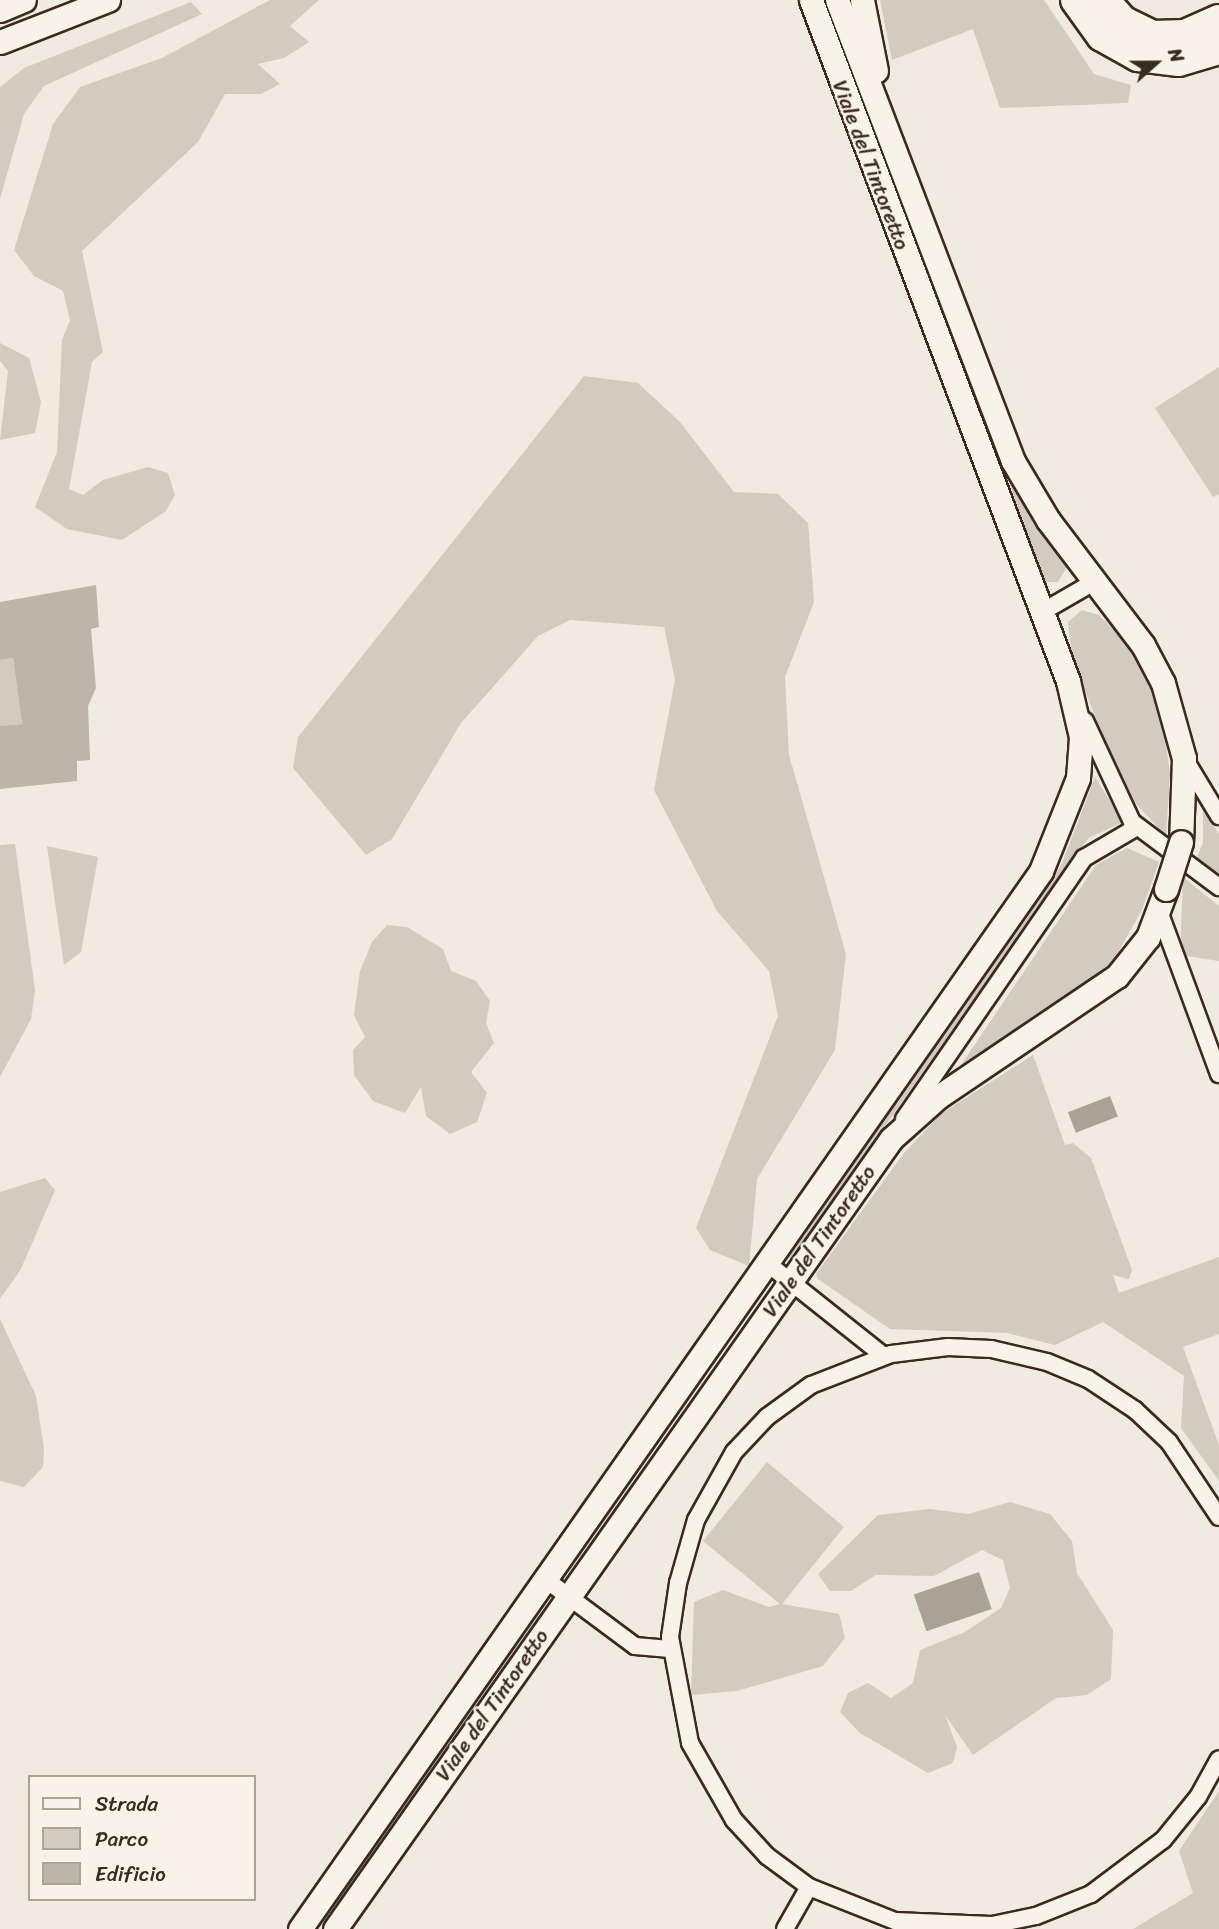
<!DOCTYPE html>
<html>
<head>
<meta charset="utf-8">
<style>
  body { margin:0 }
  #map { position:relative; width:1219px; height:1929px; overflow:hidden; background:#efebe0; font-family:Sriracha,sans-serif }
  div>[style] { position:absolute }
  .green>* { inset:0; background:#d1cbc0 }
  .water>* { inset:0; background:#aaa296; transform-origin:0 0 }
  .building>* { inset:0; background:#bdb5aa }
  .roads { filter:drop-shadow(2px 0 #3b2a1e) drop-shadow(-2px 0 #3b2a1e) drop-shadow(0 2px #3b2a1e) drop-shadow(0 -2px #3b2a1e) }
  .street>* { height:16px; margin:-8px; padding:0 8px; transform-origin:8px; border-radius:8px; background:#f7f3e8 }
  .secondary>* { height:23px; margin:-11.5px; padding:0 11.5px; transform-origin:11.5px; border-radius:11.5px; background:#f7f3e8 }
  .highway>* { height:30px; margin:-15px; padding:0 15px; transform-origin:15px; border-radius:15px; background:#f7f3e8 }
  .bridges { filter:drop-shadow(2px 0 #3b2a1e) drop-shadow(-2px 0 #3b2a1e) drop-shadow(0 2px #3b2a1e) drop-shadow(0 -2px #3b2a1e) }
  .secondary-bridge>* { height:23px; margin:-11.5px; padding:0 11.5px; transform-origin:11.5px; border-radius:11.5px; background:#f7f3e8 }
  span { translate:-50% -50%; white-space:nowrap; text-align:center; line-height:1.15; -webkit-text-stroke:5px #f7f3e8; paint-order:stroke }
  .street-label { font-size:21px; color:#3b2a1e }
  .legend { position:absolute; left:28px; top:1775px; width:228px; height:126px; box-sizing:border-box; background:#f7f3e8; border:2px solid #aca397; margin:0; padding:9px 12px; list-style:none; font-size:21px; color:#3b2a1e }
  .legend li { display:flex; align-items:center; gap:14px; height:35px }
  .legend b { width:35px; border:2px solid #aca397 }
  .north { position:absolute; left:1121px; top:28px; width:70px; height:70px; -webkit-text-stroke:5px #f7f3e8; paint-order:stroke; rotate:69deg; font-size:19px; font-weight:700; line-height:28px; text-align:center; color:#3b2a1e }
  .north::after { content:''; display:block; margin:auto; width:24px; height:32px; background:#3b2a1e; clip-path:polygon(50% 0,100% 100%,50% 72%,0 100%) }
</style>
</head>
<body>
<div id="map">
  <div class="green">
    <i style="clip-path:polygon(270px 0,319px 0,290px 26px,309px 42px,284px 58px,258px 64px,280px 84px,261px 94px,225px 94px,198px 142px,82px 251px,103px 352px,92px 362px,69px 489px,83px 495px,103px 480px,148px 467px,168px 473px,175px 495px,166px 511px,122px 540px,67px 529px,35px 507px,57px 452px,62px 340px,70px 320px,63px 291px,34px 276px,14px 250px,53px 124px,80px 87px,162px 58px)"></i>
    <i style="clip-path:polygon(880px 0,1044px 0,1094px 74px,1131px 85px,1128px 103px,1000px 108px,973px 29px,892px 60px)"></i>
    <i style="clip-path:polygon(191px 2px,202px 14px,44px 86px,24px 114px,0 199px,0 87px,24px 68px)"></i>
    <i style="clip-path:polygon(0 343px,29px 358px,41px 402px,35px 433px,0 440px,8px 371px,0 361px)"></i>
    <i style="clip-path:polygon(1219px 367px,1219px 494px,1213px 497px,1155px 408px)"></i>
    <i style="clip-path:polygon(584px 376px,638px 383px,680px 422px,734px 492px,778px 494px,808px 523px,814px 602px,785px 677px,789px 755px,846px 954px,835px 1050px,757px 1179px,749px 1266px,710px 1250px,696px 1228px,778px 1016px,769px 971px,717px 911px,654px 790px,675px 680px,664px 627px,570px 620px,538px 636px,461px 723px,392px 839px,366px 855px,293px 768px,298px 737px)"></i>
    <i style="clip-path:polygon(1001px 459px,1034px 520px,1068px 565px,1058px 582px,1044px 582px)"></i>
    <i style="clip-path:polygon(1082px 610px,1099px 615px,1132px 648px,1162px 715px,1170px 774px,1166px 836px,1127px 794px,1072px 659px,1068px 622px)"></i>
    <i style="clip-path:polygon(13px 658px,22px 724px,0 726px,0 660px)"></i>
    <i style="clip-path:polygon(1095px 777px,1123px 822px,1089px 838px,1077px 852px,792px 1259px,787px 1256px,1061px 866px)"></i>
    <i style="clip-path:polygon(1203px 808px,1219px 834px,1219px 876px,1195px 861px,1203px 843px)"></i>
    <i style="clip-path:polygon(15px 844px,35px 990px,31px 1019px,0 1077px,0 845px)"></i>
    <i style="clip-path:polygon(47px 846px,98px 857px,81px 952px,64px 965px)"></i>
    <i style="clip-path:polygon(1127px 848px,1159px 862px,1142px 910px,1113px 961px,1053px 1011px,961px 1065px,1096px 865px)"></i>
    <i style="clip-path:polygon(1183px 877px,1219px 906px,1219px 961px,1180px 955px)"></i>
    <i style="clip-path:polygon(387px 925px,407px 927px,443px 949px,451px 971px,476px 981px,490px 1001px,486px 1023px,494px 1043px,471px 1072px,487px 1093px,477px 1122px,450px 1134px,426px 1116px,421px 1087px,405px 1113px,373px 1101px,354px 1075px,353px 1050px,365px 1037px,354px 1015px,360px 971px,372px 942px)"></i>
    <i style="clip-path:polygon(1033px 1055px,1065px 1145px,1073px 1143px,1091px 1158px,1132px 1270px,1129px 1279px,1113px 1275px,1119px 1293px,1219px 1257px,1219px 1334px,1183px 1347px,1219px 1445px,1219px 1481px,1181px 1428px,1184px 1376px,1103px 1322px,1055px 1345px,1007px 1333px,890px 1329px,818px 1279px,816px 1274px,904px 1153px,941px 1114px)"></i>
    <i style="clip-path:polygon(45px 1178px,55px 1190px,21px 1269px,0 1299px,0 1192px)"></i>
    <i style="clip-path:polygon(0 1319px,36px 1396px,44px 1448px,43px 1467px,24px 1487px,0 1481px)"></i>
    <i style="clip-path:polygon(767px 1462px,844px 1527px,782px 1604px,839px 1614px,845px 1638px,823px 1666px,737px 1691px,691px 1695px,694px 1602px,723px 1590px,769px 1607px,780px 1604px,703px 1541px)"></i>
    <i style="clip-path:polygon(1010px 1502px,1050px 1514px,1072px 1541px,1077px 1573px,1113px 1630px,1111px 1679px,1087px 1695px,1056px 1698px,973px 1755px,945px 1715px,957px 1747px,953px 1763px,928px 1773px,860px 1733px,840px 1712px,848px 1693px,868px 1683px,891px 1698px,913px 1683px,920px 1650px,965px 1632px,1001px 1608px,1010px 1588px,1003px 1560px,982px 1550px,934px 1576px,876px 1575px,851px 1591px,830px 1591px,818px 1574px,878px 1515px,930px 1509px,968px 1514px)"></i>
    <i style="clip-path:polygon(1219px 1791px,1219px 1929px,1133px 1929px,1193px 1893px,1179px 1851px)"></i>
  </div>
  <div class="water">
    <i style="left:1110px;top:1096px;width:22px;height:45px;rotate:69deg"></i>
    <i style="left:979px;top:1572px;width:39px;height:69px;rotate:71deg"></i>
  </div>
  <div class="building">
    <i style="clip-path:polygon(96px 585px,99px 627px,91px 629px,96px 688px,88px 706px,90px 760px,77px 761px,77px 781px,0 789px,0 726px,22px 724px,13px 658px,0 660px,0 602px)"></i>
  </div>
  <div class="roads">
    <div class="street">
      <i style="left:1042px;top:612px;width:60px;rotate:-30deg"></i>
      <i style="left:1085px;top:721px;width:111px;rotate:65deg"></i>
      <i style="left:1132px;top:822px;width:109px;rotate:36.8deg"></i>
      <i style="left:1184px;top:758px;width:68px;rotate:58.9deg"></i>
      <i style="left:1159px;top:911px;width:174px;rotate:69.8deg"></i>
      <i style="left:904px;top:1119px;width:317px;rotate:-55.4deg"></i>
      <i style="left:1084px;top:858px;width:61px;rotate:-30.3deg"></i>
      <i style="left:767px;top:1263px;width:149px;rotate:38.5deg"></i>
      <i style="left:1219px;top:1517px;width:90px;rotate:-123.7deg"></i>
      <i style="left:1169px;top:1442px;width:47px;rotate:-136.7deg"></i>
      <i style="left:1135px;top:1410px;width:56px;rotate:-146.6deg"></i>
      <i style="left:1088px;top:1379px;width:44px;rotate:-157.5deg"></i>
      <i style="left:1047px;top:1362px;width:57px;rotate:-166.9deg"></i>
      <i style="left:991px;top:1349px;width:43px;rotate:-177.3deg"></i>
      <i style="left:948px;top:1347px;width:57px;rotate:173deg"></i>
      <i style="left:891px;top:1354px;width:86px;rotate:158.8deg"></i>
      <i style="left:811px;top:1385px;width:54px;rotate:144deg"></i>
      <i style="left:767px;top:1417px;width:48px;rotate:133.3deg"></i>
      <i style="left:734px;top:1452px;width:78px;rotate:119.2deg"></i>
      <i style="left:696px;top:1520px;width:66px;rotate:105.9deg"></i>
      <i style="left:678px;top:1583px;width:55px;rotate:98.4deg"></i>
      <i style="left:670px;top:1637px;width:108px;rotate:79.3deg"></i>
      <i style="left:690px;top:1743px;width:89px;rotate:60.3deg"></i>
      <i style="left:734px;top:1820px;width:49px;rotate:47.5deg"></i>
      <i style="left:767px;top:1856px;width:52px;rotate:36.4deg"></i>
      <i style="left:809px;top:1887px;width:92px;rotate:21.6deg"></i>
      <i style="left:895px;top:1921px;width:97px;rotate:2.4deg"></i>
      <i style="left:992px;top:1925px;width:45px;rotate:-11.6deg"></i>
      <i style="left:1036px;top:1916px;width:59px;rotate:-21.8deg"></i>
      <i style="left:1091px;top:1894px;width:90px;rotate:-36.9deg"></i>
      <i style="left:1163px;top:1840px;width:55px;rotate:-50.9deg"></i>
      <i style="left:1198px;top:1797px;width:43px;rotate:-61.1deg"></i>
      <i style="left:545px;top:1579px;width:112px;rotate:36.7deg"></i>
      <i style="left:635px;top:1646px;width:35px;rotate:5deg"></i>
      <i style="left:785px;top:1929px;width:48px;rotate:-60.3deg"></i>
    </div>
    <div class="secondary">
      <i style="left:837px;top:0;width:493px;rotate:69.1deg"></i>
      <i style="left:1013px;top:461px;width:69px;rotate:59.3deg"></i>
      <i style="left:1048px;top:520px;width:157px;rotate:52.8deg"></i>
      <i style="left:1143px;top:645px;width:43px;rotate:62.2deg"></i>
      <i style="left:1163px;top:683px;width:78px;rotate:74.4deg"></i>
      <i style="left:1184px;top:758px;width:84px;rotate:92deg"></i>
      <i style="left:862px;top:0;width:72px;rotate:78.8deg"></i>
      <i style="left:0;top:10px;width:26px;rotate:-23deg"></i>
      <i style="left:0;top:42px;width:116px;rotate:-21.3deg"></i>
      <i style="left:300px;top:1929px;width:1292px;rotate:-54.99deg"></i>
      <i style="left:1041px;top:871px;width:100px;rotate:-68.3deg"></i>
      <i style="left:1078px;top:778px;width:41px;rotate:-85.8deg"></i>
      <i style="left:1081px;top:737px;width:57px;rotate:-103.1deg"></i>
      <i style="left:1068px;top:681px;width:728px;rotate:-110.68deg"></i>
      <i style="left:335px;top:1929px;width:966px;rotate:-54.86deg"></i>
      <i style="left:891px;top:1139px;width:63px;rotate:-41.8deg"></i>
      <i style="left:938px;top:1097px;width:216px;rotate:-34.1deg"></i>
      <i style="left:1117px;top:976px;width:50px;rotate:-51.5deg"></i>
      <i style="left:1148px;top:937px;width:51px;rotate:-69.4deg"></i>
    </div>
    <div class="highway">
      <i style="left:1076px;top:0;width:44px;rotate:54.2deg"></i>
      <i style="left:1102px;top:36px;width:41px;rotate:29.1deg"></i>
      <i style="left:1138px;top:56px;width:41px;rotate:7deg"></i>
      <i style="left:1179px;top:61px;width:42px;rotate:-16.7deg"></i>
      <i style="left:1104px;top:0;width:28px;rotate:49deg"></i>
      <i style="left:1122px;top:21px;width:34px;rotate:26deg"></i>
      <i style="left:1153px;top:36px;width:32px;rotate:-2deg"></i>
      <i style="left:1185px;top:35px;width:37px;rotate:-24deg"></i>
    </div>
  </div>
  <div class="bridges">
    <div class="secondary-bridge">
      <i style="left:1166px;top:889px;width:49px;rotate:-72.3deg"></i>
    </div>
  </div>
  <div class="street-label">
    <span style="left:871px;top:165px;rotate:69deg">Viale del Tintoretto</span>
    <span style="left:819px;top:1241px;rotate:-55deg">Viale del Tintoretto</span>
    <span style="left:492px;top:1705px;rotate:-55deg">Viale del Tintoretto</span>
  </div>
  <ul class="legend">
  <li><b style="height:9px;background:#f7f3e8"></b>Strada</li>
  <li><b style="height:19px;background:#d1cbc0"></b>Parco</li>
  <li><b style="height:19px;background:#bdb5aa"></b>Edificio</li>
  </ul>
  <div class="north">N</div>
</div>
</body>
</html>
